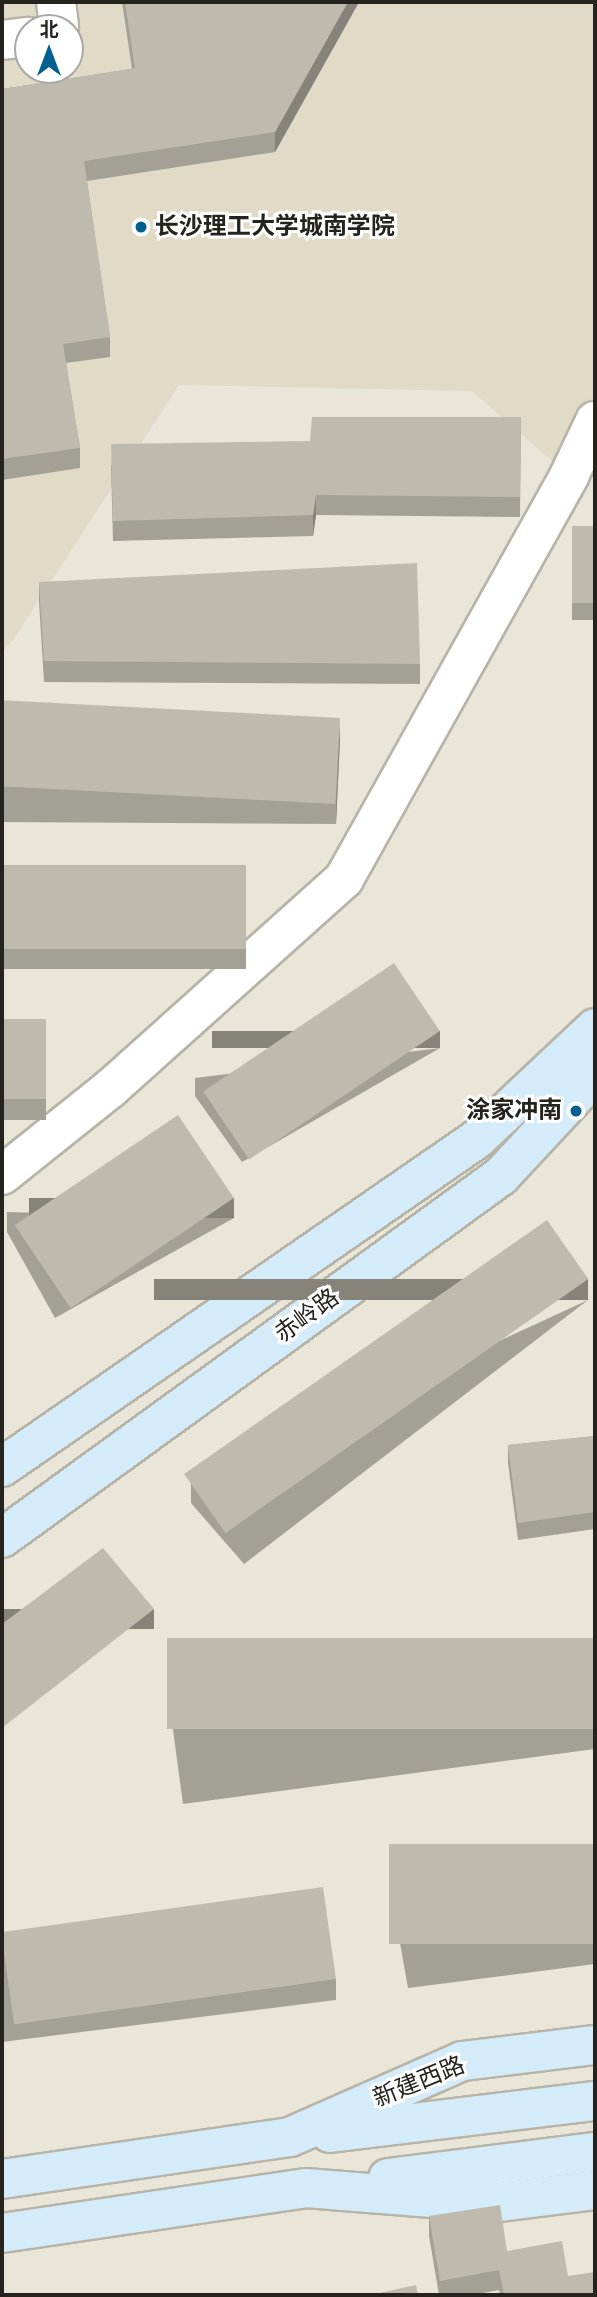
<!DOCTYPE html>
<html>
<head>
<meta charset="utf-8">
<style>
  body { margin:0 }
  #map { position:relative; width:597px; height:2297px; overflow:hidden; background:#e9e5d8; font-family:"Roboto Condensed","Noto Sans SC",sans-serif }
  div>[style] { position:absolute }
  .built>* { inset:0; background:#e0dac7 }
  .roads { filter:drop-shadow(2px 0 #b7b4a7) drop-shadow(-2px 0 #b7b4a7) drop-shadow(0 2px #b7b4a7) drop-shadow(0 -2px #b7b4a7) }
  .minor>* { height:38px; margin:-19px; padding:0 19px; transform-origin:19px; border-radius:19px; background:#fff }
  .secondary>* { height:38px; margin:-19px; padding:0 19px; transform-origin:19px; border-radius:19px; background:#d4ebfa }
  .wall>* { inset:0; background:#a3a196; transform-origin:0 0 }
  .shaded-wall>* { inset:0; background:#85837a; transform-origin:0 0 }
  .building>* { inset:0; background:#bebbae; transform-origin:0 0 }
  .dots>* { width:19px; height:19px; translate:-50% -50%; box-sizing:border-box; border:4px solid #fff; border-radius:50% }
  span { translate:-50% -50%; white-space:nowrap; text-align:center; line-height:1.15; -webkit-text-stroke:6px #fff; paint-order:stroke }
  .poi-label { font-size:24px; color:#25231e; font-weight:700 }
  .left { translate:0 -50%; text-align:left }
  .right { translate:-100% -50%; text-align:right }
  .street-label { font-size:24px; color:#25231e }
  .frame { position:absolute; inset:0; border:4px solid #25231e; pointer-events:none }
  .north { position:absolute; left:14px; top:14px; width:70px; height:70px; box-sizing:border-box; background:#fff; border:2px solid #a8a7a5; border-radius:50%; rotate:0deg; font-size:19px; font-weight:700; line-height:28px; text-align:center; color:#25231e }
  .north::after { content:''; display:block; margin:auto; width:24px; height:32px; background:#006191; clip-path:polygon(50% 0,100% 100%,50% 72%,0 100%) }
</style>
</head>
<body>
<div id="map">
  <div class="built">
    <i style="clip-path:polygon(evenodd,2px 2px,595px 2px,595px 430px,569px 476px,472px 391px,179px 385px,15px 637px,2px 652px,2px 2px,28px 28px,70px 28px,70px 70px,28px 70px,28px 28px)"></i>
  </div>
  <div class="roads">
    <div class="minor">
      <i style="left:56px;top:2px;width:26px;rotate:83deg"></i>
      <i style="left:2px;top:40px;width:26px;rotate:-7deg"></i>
      <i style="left:2px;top:1175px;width:139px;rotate:-38.6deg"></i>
      <i style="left:111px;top:1088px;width:313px;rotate:-41.9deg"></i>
      <i style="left:344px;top:879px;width:462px;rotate:-60.8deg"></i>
      <i style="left:569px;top:476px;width:61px;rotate:-64.7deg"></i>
    </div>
    <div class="secondary">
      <i style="left:2px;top:1467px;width:577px;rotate:-34.63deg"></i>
      <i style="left:477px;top:1139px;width:162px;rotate:-43.2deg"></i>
      <i style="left:2px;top:1538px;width:616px;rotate:-35.96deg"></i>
      <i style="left:501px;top:1176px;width:138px;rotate:-47.1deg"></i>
      <i style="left:330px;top:2133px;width:267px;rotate:-6.9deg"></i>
      <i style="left:388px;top:2178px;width:209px;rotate:-7.2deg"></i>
      <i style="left:2px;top:2179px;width:291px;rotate:-8.3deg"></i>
      <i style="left:290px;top:2137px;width:188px;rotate:-23.8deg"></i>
      <i style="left:462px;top:2061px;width:134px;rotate:-6.9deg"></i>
      <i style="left:2px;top:2233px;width:307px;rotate:-8.4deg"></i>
      <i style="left:306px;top:2188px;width:186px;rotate:4.6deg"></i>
      <i style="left:491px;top:2203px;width:105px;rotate:-7.1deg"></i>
    </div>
  </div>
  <div class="wall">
    <i style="clip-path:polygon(122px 2px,359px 2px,275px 152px,87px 181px,110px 337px,110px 357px,66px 363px,80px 448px,80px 468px,2px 480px,2px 89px,132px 69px)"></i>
    <i style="clip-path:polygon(521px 417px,520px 517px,316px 515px,313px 536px,113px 541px,111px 465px,310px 441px)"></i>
    <i style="left:572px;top:526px;width:23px;height:94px"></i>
    <i style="clip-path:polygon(39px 582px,420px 664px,420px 684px,44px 682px,39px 602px)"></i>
    <i style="clip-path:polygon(2px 720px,340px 739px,336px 824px,2px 822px)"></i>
    <i style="left:246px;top:865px;width:104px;height:244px;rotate:90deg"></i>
    <i style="left:46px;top:1019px;width:101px;height:44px;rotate:90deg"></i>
    <i style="clip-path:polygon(440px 1048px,242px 1162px,195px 1096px,195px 1078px)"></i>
    <i style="clip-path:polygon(7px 1212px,234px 1218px,55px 1318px,7px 1232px)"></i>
    <i style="clip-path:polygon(588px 1300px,244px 1564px,191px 1503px,191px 1483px)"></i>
    <i style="clip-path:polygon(595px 1436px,595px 1529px,518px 1540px,508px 1463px,508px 1445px)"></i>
    <i style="clip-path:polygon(595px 1638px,595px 1749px,183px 1804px,171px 1715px,171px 1695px)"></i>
    <i style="clip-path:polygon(595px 1844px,595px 1964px,408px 1988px,391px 1892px,391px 1872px)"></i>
    <i style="clip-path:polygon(2px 1935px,336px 1979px,336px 2000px,2px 2042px)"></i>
    <i style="clip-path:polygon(429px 2216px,507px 2251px,568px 2276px,595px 2295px,500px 2295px,499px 2290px,472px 2295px,439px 2295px,429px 2236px)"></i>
  </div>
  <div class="shaded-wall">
    <i style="clip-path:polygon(348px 2px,359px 2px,275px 152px,275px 132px)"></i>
    <i style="clip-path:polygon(316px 495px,316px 515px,313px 536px,313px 515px)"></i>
    <i style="clip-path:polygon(340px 718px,340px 739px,336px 824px,336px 804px)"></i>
    <i style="left:440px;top:1031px;width:17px;height:228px;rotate:90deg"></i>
    <i style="left:234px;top:1198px;width:20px;height:205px;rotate:90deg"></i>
    <i style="left:588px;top:1279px;width:21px;height:434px;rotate:90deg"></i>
    <i style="left:154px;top:1609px;width:20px;height:193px;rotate:90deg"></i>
  </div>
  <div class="building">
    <i style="clip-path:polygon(125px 2px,348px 2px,275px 132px,84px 161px,110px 337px,63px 344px,80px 448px,2px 459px,2px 89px,135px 68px)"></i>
    <i style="clip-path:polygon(312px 417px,521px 417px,520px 497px,316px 495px,313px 515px,113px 521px,111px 444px,310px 441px)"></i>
    <i style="left:572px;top:526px;width:23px;height:77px"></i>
    <i style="clip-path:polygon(417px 563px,420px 664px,44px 661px,39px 582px)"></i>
    <i style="left:340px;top:718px;width:86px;height:338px;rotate:93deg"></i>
    <i style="left:246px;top:865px;width:84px;height:244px;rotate:90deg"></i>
    <i style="left:394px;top:963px;width:82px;height:230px;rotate:56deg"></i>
    <i style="left:46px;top:1019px;width:80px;height:44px;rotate:90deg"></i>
    <i style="left:178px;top:1115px;width:100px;height:197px;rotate:56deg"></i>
    <i style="left:547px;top:1220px;width:72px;height:443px;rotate:55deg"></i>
    <i style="clip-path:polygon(595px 1436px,595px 1512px,518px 1523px,508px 1445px)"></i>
    <i style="clip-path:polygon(103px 1548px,154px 1609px,2px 1728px,2px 1624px)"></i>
    <i style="left:595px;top:1638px;width:91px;height:428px;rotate:90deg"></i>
    <i style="left:595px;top:1844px;width:100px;height:206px;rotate:90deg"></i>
    <i style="left:323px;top:1887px;width:93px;height:325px;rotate:82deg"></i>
    <i style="clip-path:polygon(500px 2205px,507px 2251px,562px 2241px,568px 2276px,595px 2272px,595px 2295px,504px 2295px,499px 2270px,440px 2281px,429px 2216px)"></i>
    <i style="clip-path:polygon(416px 2285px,418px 2295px,370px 2295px)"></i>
  </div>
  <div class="dots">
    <i style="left:141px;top:227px;background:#006191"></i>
    <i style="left:576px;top:1111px;background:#006191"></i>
  </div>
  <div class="poi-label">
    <span class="left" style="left:155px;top:227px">长沙理工大学城南学院</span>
    <span class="right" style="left:562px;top:1111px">涂家冲南</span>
  </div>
  <div class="street-label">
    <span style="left:307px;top:1316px;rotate:-36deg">赤岭路</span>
    <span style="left:419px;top:2082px;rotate:-22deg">新建西路</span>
  </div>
  <div class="frame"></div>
  <div class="north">北</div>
</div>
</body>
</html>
